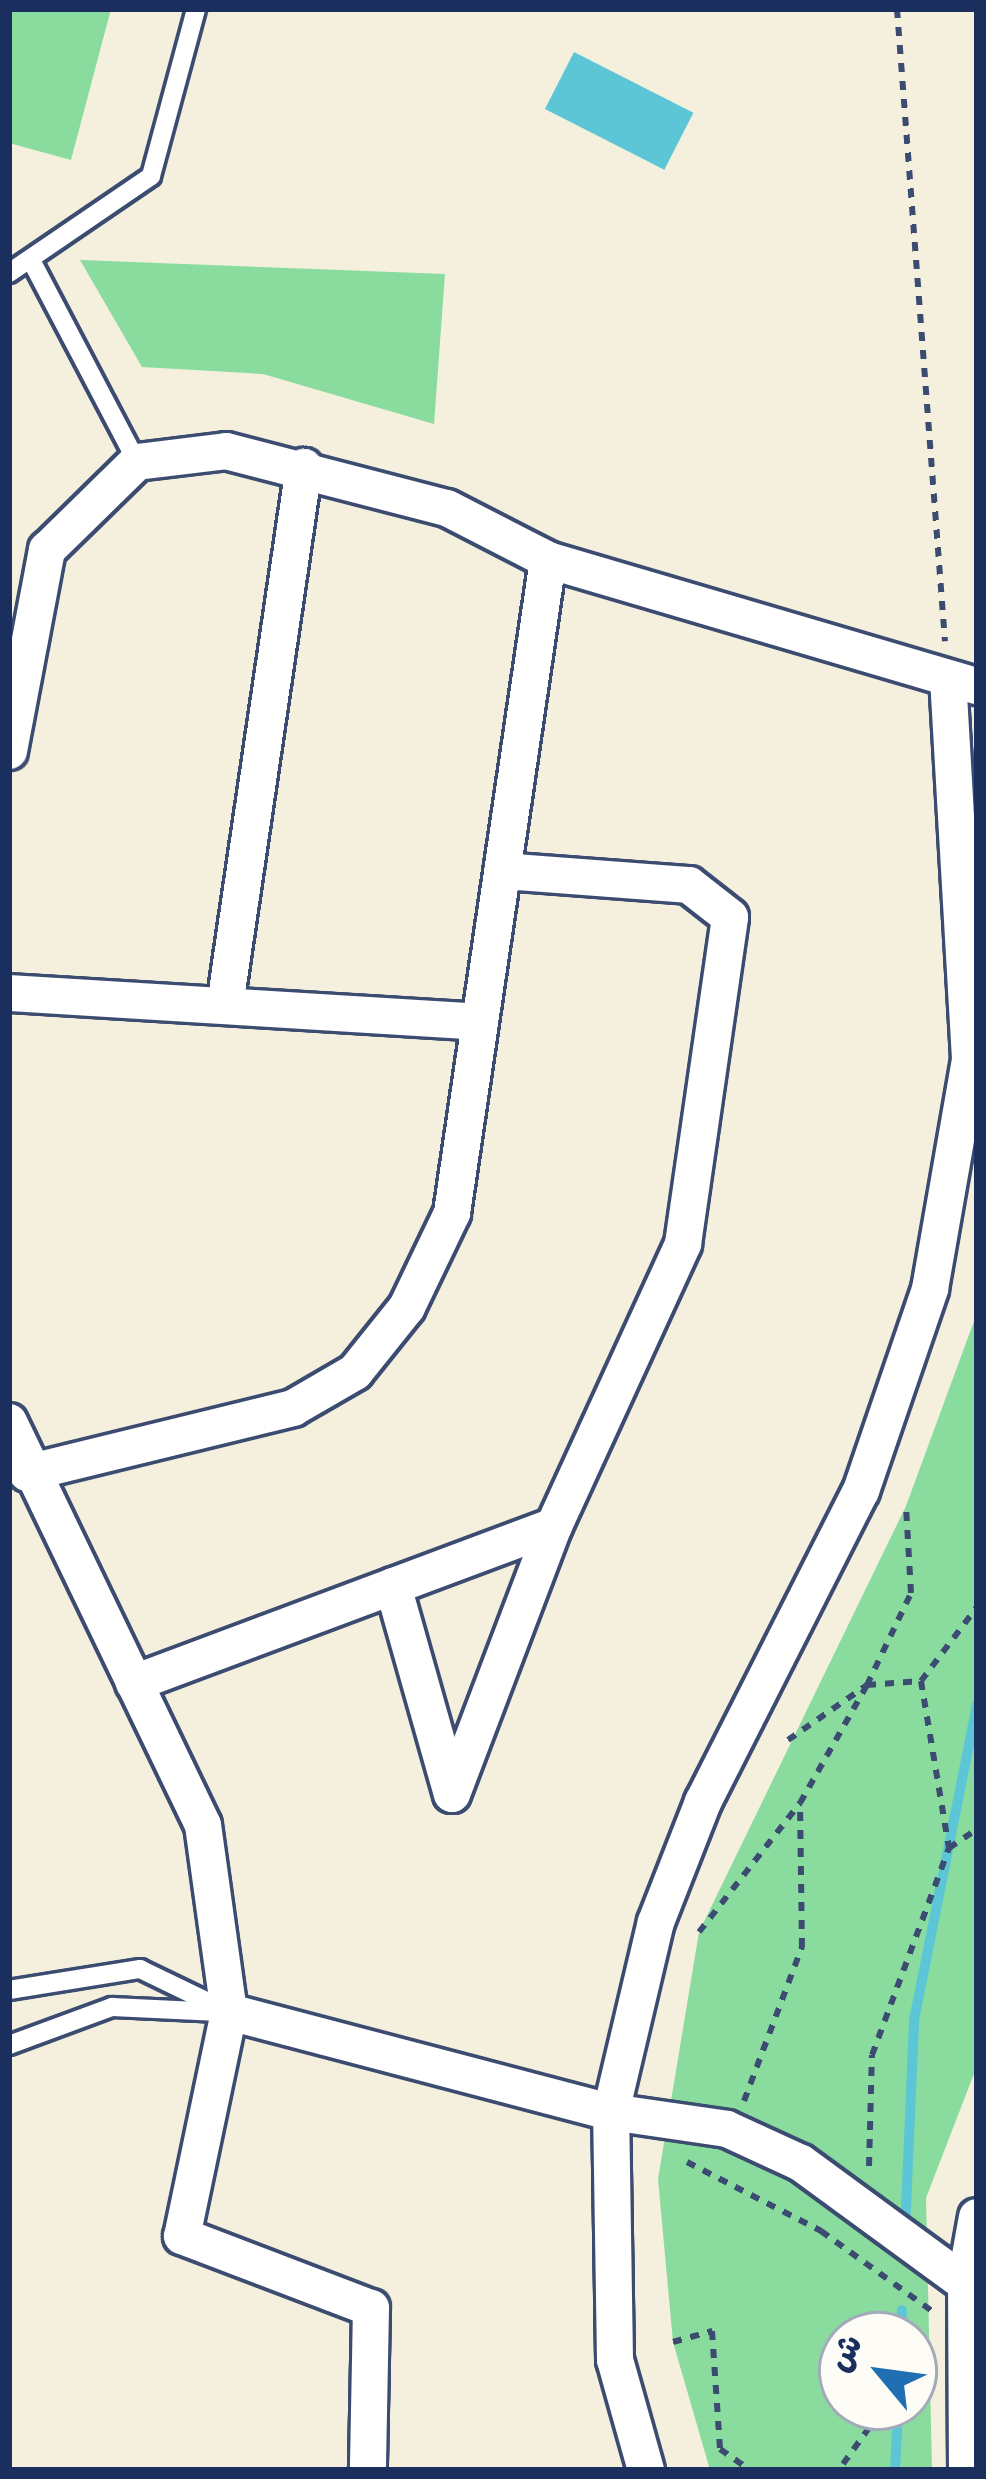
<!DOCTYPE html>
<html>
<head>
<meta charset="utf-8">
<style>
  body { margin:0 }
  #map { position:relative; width:986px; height:2479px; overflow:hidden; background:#f4f0dd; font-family:"Gochi Hand","Playpen Sans Arabic",sans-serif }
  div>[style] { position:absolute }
  .green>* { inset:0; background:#89dc9d }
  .water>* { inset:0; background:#5cc6d6; transform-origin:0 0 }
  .stream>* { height:10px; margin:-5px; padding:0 5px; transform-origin:5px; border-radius:5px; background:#5cc6d6 }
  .path>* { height:6px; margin-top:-3px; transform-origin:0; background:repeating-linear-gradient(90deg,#3c4c71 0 9px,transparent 0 18px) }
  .roads { filter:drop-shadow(3px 0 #3c4c71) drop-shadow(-3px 0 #3c4c71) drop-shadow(0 3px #3c4c71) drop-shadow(0 -3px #3c4c71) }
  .lane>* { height:18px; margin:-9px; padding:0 9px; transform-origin:9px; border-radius:9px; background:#fff }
  .street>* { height:36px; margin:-18px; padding:0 18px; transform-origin:18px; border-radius:18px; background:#fff }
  span { translate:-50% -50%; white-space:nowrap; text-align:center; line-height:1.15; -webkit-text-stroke:12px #fdfcf7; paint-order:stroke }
  .frame { position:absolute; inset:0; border:12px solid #1b2f5e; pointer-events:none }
  .north { position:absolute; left:818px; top:2311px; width:120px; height:120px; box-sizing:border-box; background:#fdfcf7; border:3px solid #a3aaba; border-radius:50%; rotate:299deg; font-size:33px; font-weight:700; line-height:48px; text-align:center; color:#1b2f5e }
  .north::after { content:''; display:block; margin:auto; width:42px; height:54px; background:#1f6fb2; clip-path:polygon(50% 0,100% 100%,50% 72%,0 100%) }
</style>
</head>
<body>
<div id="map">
  <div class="green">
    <i style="clip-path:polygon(9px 9px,111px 9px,71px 160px,9px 143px)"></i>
    <i style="clip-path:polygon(80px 260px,445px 274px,434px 424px,263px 374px,142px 367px)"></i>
    <i style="clip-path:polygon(evenodd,977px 1313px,977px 2066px,926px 2198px,932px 2470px,710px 2470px,673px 2342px,658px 2179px,699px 1932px,906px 1506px,977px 1313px,842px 2335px,914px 2335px,914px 2407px,842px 2407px,842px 2335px)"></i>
  </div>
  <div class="water">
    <i style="left:574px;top:52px;width:134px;height:64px;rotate:27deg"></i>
  </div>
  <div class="stream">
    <i style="left:905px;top:2230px;width:210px;rotate:-87.5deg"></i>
    <i style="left:914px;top:2020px;width:321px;rotate:-78.7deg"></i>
    <i style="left:901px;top:2335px;width:25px;rotate:-88deg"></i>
    <i style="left:895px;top:2470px;width:58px;rotate:-87deg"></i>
  </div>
  <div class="path">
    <i style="left:897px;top:9px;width:634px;rotate:85.66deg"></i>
    <i style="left:921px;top:1681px;width:169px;rotate:80.5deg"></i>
    <i style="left:788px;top:1740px;width:96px;rotate:-34.8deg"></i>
    <i style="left:867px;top:1685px;width:102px;rotate:-64.4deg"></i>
    <i style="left:911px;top:1593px;width:87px;rotate:-93.3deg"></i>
    <i style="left:699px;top:1932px;width:164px;rotate:-51.9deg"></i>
    <i style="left:800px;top:1803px;width:136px;rotate:-60.4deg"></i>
    <i style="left:867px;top:1685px;width:54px;rotate:-4.2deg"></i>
    <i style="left:921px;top:1681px;width:93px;rotate:-52.9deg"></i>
    <i style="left:744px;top:2101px;width:165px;rotate:-69.4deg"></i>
    <i style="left:802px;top:1947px;width:140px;rotate:-90.8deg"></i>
    <i style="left:687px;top:2162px;width:151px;rotate:27.2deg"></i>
    <i style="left:821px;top:2231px;width:137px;rotate:35.8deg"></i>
    <i style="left:869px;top:2166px;width:111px;rotate:-88.5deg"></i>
    <i style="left:872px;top:2055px;width:221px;rotate:-69.6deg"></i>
    <i style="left:949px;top:1848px;width:34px;rotate:-34deg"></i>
    <i style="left:673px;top:2342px;width:41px;rotate:-15.8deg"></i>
    <i style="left:712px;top:2331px;width:118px;rotate:86.1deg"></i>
    <i style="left:720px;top:2449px;width:37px;rotate:35deg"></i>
    <i style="left:914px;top:2366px;width:26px;rotate:-54deg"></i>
    <i style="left:843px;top:2464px;width:70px;rotate:-54.3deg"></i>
  </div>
  <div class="roads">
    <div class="lane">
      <i style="left:32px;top:262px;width:226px;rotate:62.3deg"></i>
      <i style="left:9px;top:273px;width:172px;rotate:-34.3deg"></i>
      <i style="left:151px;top:176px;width:173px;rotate:-74.9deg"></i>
      <i style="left:9px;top:1990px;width:133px;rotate:-9.1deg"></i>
      <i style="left:140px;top:1969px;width:99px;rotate:25.8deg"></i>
      <i style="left:9px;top:2045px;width:110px;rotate:-20.3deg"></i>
      <i style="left:112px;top:2007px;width:107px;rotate:2.7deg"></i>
    </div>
    <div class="street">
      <i style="left:9px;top:751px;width:205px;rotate:-79.3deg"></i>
      <i style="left:47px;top:550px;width:126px;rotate:-44.4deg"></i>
      <i style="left:137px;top:462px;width:90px;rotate:-7deg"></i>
      <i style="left:226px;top:451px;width:228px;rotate:14.5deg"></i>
      <i style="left:447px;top:508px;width:114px;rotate:27.2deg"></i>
      <i style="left:548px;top:560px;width:447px;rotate:16.4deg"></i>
      <i style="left:9px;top:993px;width:469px;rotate:3.5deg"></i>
      <i style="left:225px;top:1005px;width:544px;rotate:-81.65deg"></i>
      <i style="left:9px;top:1422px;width:447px;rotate:64.3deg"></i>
      <i style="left:203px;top:1825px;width:189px;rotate:82.1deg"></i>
      <i style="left:229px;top:2012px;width:229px;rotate:101.8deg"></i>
      <i style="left:182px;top:2236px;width:202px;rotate:20.9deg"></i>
      <i style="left:371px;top:2308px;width:162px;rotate:91.1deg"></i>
      <i style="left:27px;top:1473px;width:274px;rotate:-13.7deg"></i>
      <i style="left:293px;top:1408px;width:72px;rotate:-30.1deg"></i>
      <i style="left:355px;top:1372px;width:83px;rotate:-51.3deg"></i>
      <i style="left:407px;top:1307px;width:104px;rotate:-64.4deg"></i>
      <i style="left:452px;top:1213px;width:660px;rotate:-81.64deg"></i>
      <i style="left:393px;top:1586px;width:216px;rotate:74.2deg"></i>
      <i style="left:452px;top:1794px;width:287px;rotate:-69.2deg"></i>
      <i style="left:554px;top:1526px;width:310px;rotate:-65.4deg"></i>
      <i style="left:683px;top:1244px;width:330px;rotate:-81.8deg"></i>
      <i style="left:730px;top:917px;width:52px;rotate:-142deg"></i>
      <i style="left:689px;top:885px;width:187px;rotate:-175.7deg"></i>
      <i style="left:134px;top:1683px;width:448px;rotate:-20.5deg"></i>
      <i style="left:229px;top:2012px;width:395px;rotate:14.7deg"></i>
      <i style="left:611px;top:2112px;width:117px;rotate:8.3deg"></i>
      <i style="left:727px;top:2129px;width:81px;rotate:24.7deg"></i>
      <i style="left:801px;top:2163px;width:218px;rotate:36.2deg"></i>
      <i style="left:646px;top:2470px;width:114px;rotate:-105.7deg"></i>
      <i style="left:615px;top:2360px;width:248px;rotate:-90.9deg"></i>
      <i style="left:611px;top:2112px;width:195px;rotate:-76.7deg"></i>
      <i style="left:656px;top:1922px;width:129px;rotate:-68.6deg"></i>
      <i style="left:703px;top:1802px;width:349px;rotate:-63.1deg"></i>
      <i style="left:861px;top:1491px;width:213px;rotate:-71.1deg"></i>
      <i style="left:930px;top:1289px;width:233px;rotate:-80.1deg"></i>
      <i style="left:970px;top:1059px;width:379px;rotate:-93.3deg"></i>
      <i style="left:967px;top:2470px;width:192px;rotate:-90.3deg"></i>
      <i style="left:966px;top:2278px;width:62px;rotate:-79.8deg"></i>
    </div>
  </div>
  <div class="frame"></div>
  <div class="north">ش</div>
</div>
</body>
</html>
